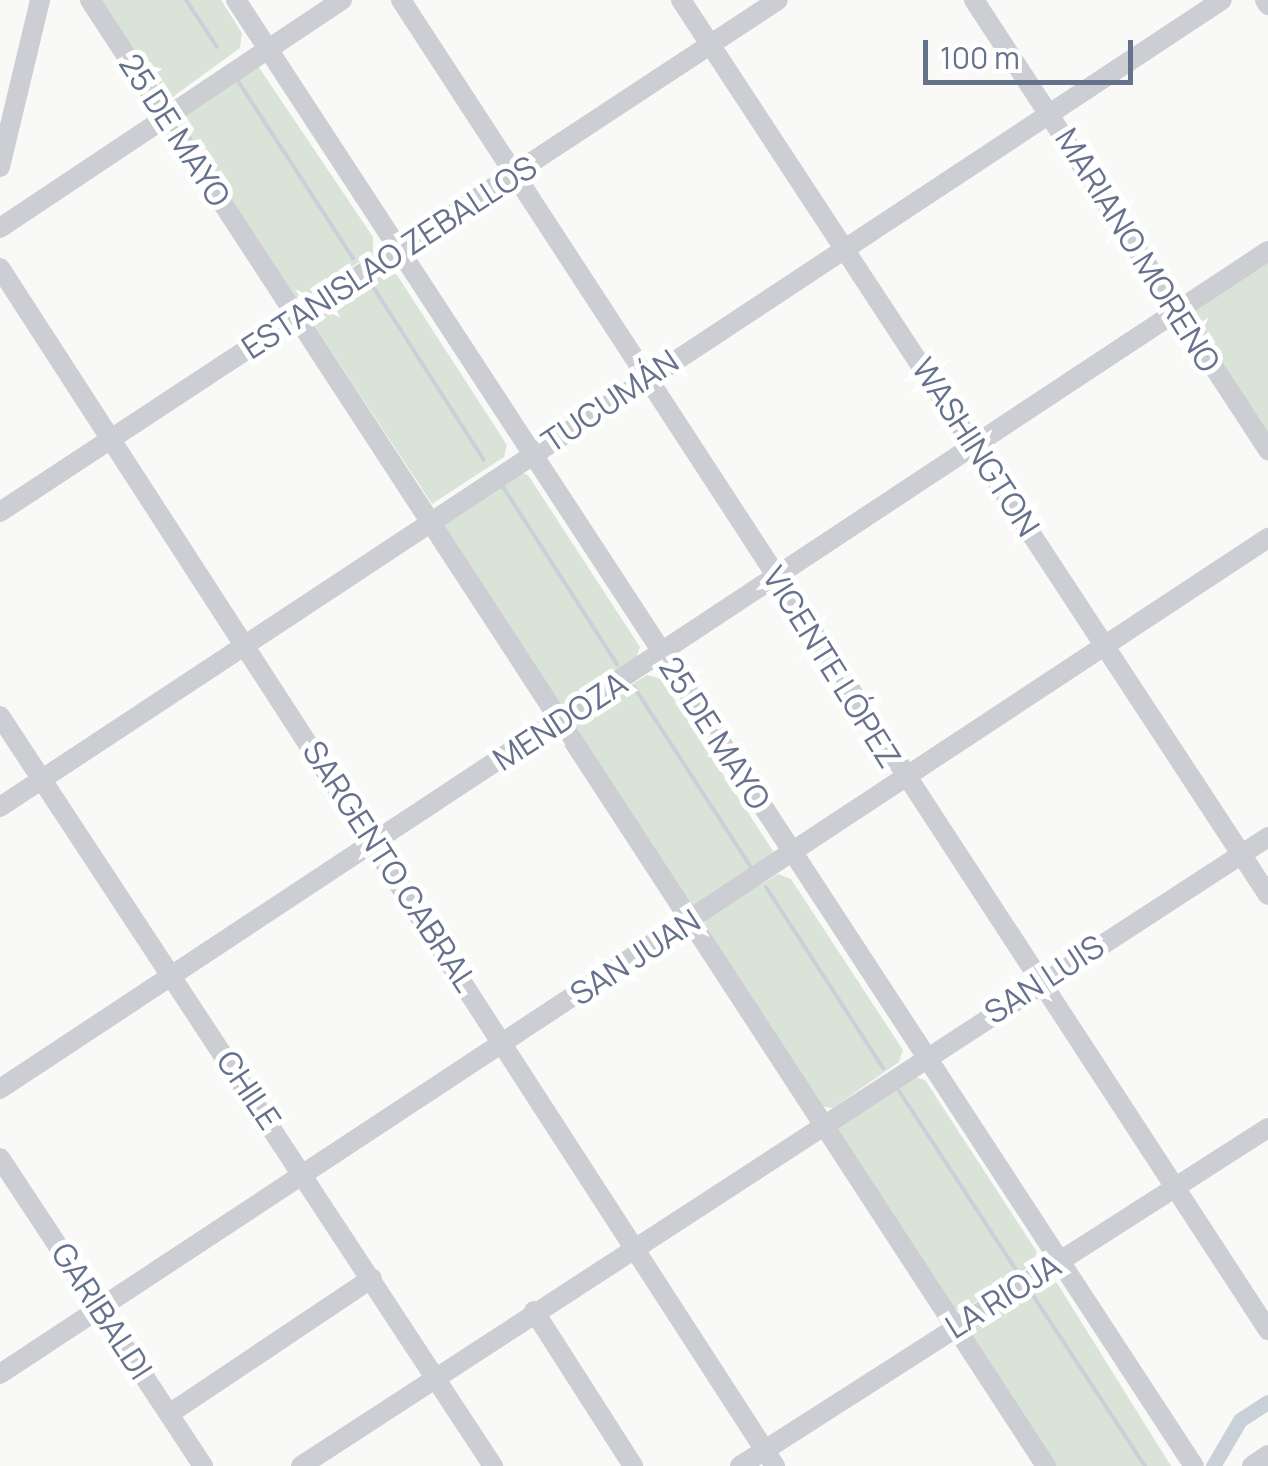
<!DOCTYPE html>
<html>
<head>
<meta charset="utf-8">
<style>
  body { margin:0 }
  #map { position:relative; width:1268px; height:1466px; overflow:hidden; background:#f9faf8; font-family:Manrope,sans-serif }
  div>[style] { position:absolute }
  .green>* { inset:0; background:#dae3d8 }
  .stream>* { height:4px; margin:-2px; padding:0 2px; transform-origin:2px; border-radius:2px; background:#cad0d8 }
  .canal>* { height:15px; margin:-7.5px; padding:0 7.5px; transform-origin:7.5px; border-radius:7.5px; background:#cad0d8 }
  .minor>* { height:20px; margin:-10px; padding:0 10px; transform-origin:10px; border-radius:10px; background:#ccced3 }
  span { translate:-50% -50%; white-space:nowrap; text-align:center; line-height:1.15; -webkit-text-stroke:10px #fff; paint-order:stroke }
  .street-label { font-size:32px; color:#66718c }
  .scale { position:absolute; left:923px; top:40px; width:210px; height:45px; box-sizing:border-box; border:5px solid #66718c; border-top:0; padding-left:12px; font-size:30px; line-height:35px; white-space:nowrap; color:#66718c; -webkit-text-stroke:8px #fff; paint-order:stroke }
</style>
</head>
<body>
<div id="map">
  <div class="green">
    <i style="clip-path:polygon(98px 0,221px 0,242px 33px,240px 48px,170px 99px)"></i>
    <i style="clip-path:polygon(256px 63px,373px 237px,373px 253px,302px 300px,290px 296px,181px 126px,179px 116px)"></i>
    <i style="clip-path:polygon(1268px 262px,1268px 437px,1193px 324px,1195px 311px)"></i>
    <i style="clip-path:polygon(383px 270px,397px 275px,507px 445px,504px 457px,432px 504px,312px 322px)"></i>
    <i style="clip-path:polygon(515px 471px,528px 475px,640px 647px,636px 659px,570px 705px,556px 703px,440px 527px)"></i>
    <i style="clip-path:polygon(647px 675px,661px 679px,773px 851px,769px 863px,703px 909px,688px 907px,573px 730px,576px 719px)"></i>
    <i style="clip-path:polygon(778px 874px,791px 879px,903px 1050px,899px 1062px,833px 1108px,819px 1106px,703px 929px,706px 918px)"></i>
    <i style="clip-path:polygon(911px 1076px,925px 1080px,1037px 1252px,1033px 1264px,962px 1311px,949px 1307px,837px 1131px,840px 1120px)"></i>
    <i style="clip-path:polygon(1043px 1278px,1057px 1283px,1171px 1466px,1050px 1466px,968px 1334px,972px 1323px)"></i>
  </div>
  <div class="stream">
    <i style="left:186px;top:0;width:56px;rotate:56.6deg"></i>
    <i style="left:236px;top:78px;width:215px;rotate:57deg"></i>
    <i style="left:370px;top:282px;width:211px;rotate:57.4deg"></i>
    <i style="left:503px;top:487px;width:211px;rotate:57.2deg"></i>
    <i style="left:634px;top:687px;width:215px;rotate:57deg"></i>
    <i style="left:766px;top:887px;width:216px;rotate:57.1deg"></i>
    <i style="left:899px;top:1091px;width:214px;rotate:56.8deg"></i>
    <i style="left:1030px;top:1291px;width:209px;rotate:56.7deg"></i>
  </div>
  <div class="canal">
    <i style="left:1213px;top:1466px;width:53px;rotate:-59.6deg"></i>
    <i style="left:1240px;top:1420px;width:33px;rotate:-33deg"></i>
  </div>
  <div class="minor">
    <i style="left:90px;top:0;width:1750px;rotate:56.89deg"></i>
    <i style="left:236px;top:0;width:1751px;rotate:56.84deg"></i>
    <i style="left:401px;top:0;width:1588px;rotate:56.9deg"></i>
    <i style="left:681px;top:0;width:1070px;rotate:56.74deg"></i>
    <i style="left:974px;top:0;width:538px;rotate:56.84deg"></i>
    <i style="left:1265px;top:0;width:6px;rotate:59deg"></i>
    <i style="left:0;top:167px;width:172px;rotate:-76.5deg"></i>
    <i style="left:0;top:228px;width:411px;rotate:-33.7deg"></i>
    <i style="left:0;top:268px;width:1427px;rotate:57.1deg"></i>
    <i style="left:0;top:512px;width:931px;rotate:-33.35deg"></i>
    <i style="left:0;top:716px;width:898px;rotate:56.68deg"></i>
    <i style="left:0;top:807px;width:1464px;rotate:-33.44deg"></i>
    <i style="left:0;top:1089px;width:1520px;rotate:-33.46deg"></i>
    <i style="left:0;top:1158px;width:369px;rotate:56.6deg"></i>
    <i style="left:534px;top:1311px;width:184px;rotate:57.4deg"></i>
    <i style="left:0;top:1374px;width:1519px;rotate:-33.4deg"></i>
    <i style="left:169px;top:1414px;width:244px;rotate:-33.8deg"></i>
    <i style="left:301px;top:1466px;width:1154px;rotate:-33.04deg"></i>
    <i style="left:740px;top:1466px;width:627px;rotate:-32.63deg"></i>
    <i style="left:1252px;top:1466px;width:19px;rotate:-35deg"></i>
  </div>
  <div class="street-label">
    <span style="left:175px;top:130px;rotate:57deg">25 DE MAYO</span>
    <span style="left:1138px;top:250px;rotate:58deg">MARIANO MORENO</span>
    <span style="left:389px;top:257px;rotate:-33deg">ESTANISLAO ZEBALLOS</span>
    <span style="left:610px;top:401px;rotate:-34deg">TUCUMÁN</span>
    <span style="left:976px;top:447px;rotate:57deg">WASHINGTON</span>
    <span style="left:832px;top:667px;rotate:58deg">VICENTE LÓPEZ</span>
    <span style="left:560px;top:721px;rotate:-33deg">MENDOZA</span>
    <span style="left:715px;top:733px;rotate:57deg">25 DE MAYO</span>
    <span style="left:390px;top:866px;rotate:57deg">SARGENTO CABRAL</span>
    <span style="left:635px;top:957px;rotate:-33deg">SAN JUAN</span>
    <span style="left:1044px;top:979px;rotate:-33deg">SAN LUIS</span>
    <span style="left:249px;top:1090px;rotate:56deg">CHILE</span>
    <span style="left:1003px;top:1296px;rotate:-32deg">LA RIOJA</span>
    <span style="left:102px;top:1311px;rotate:57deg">GARIBALDI</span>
  </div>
  <div class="scale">100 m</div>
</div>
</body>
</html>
